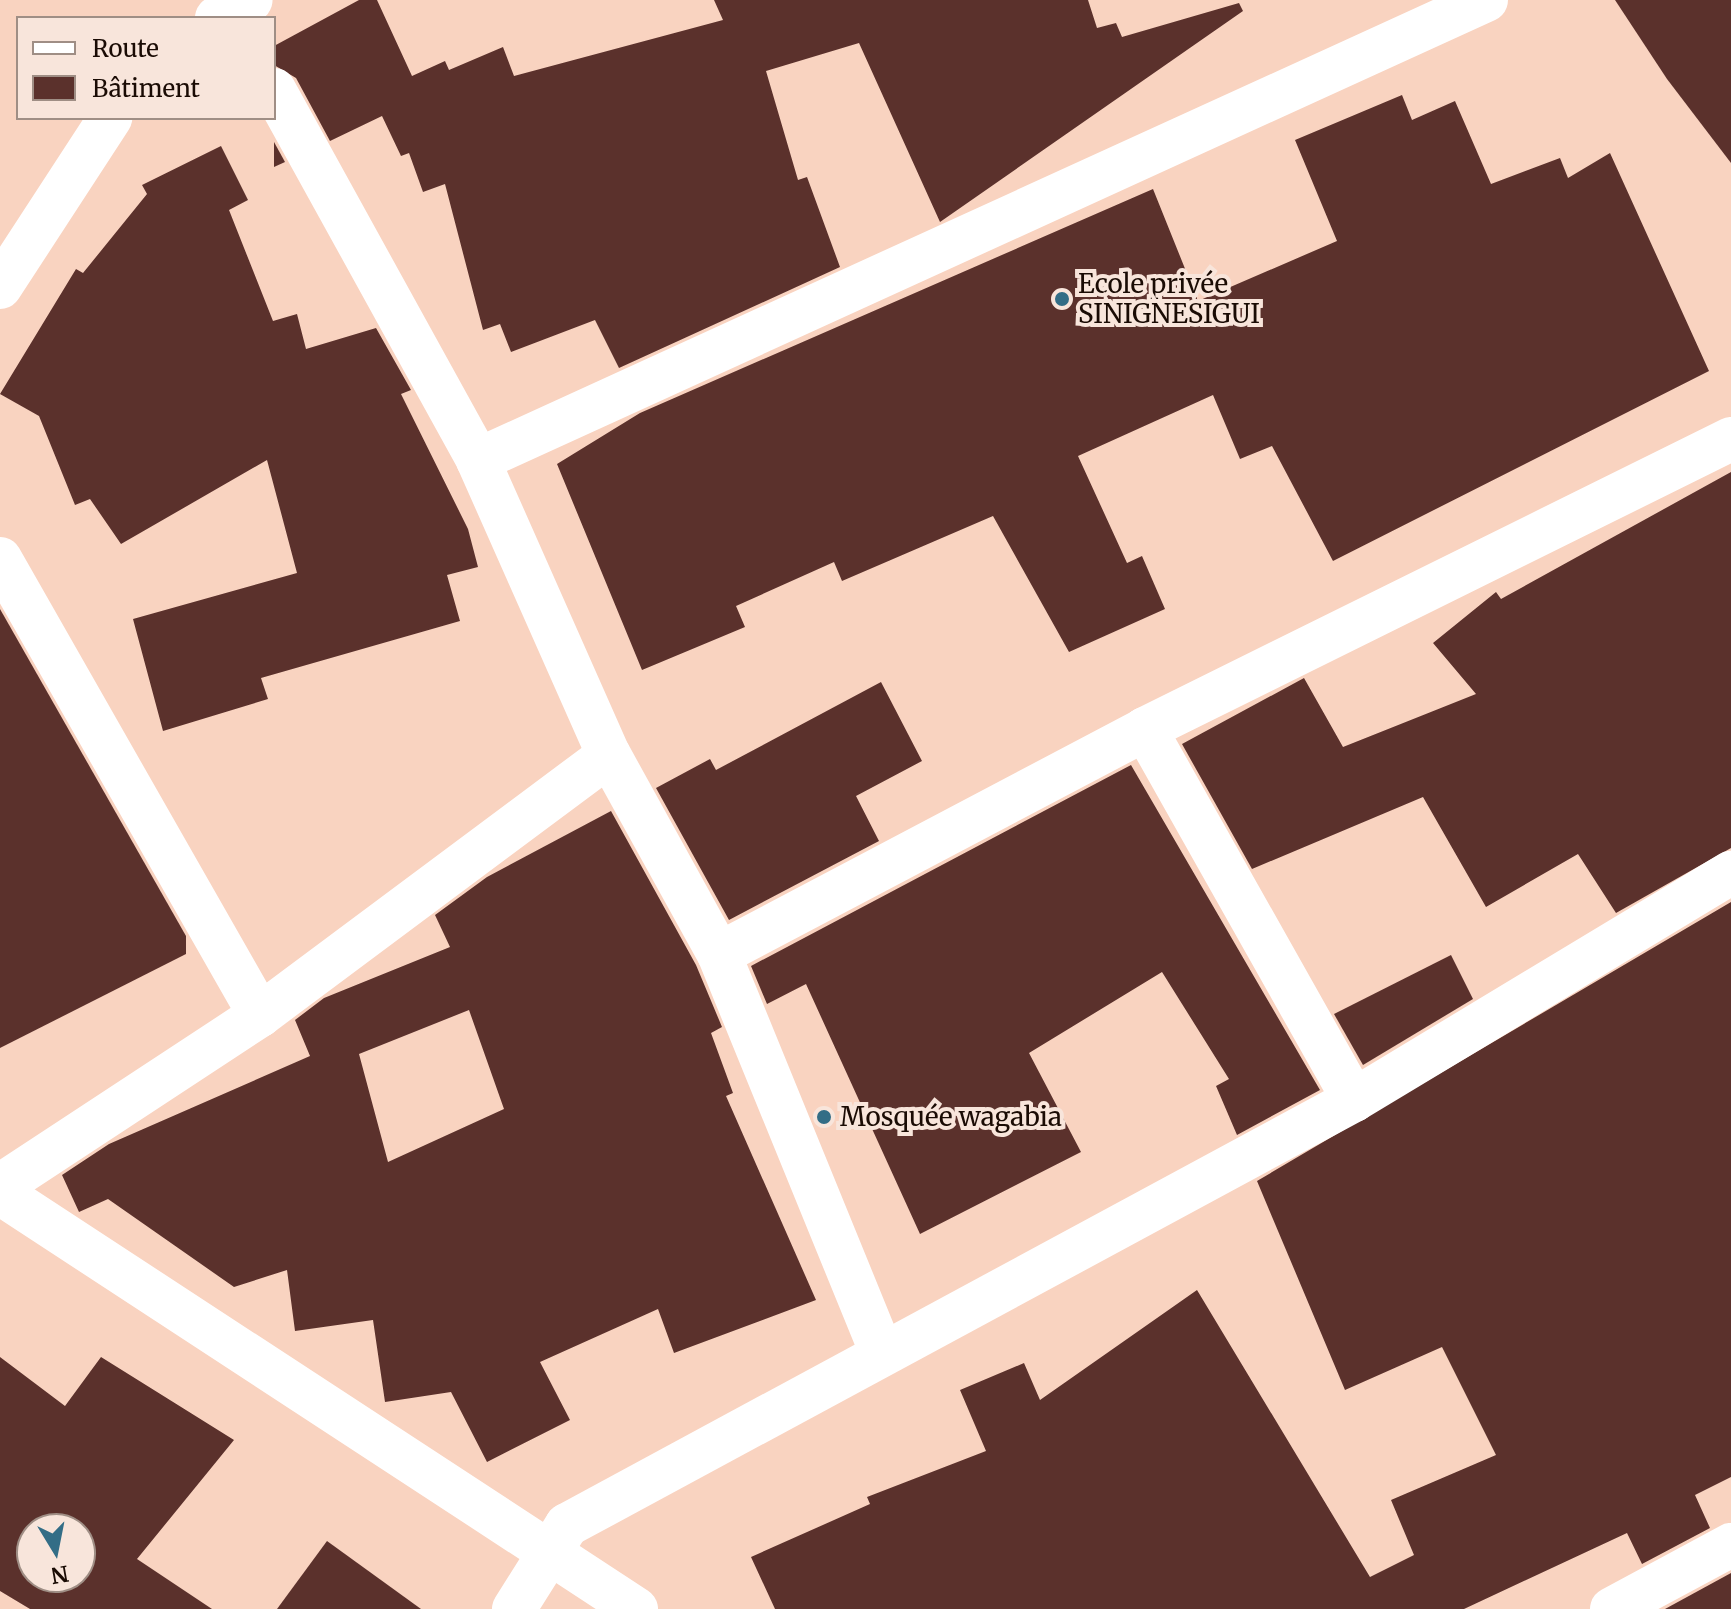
<!DOCTYPE html>
<html>
<head>
<meta charset="utf-8">
<style>
  body { margin:0 }
  #map { position:relative; width:1731px; height:1609px; overflow:hidden; background:#f9d3c0; font-family:Merriweather,serif }
  div>[style] { position:absolute }
  .building>* { inset:0; background:#5b312c }
  .minor>* { height:44px; margin:-22px; padding:0 22px; transform-origin:22px; border-radius:22px; background:#fff }
  .dots>* { width:22px; height:22px; translate:-50% -50%; box-sizing:border-box; border:4px solid #f8e5db; border-radius:50% }
  span { translate:-50% -50%; white-space:nowrap; text-align:center; line-height:1.15; -webkit-text-stroke:8px #f8e5db; paint-order:stroke }
  .poi-label { font-size:26px; color:#1a0b04 }
  .left { translate:0 -50%; text-align:left }
  .legend { position:absolute; left:16px; top:16px; width:260px; height:104px; box-sizing:border-box; background:#f8e5db; border:2px solid #9f8e85; margin:0; padding:10px 14px; list-style:none; font-size:24px; color:#1a0b04 }
  .legend li { display:flex; align-items:center; gap:16px; height:40px }
  .legend b { width:40px; border:2px solid #9f8e85 }
  .north { position:absolute; left:16px; top:1513px; width:80px; height:80px; box-sizing:border-box; background:#f8e5db; border:2px solid #9f8e85; border-radius:50%; rotate:170deg; font-size:22px; font-weight:700; line-height:32px; text-align:center; color:#1a0b04 }
  .north::after { content:''; display:block; margin:auto; width:28px; height:36px; background:#336d86; clip-path:polygon(50% 0,100% 100%,50% 72%,0 100%) }
</style>
</head>
<body>
<div id="map">
  <div class="building">
    <i style="clip-path:polygon(359px 0,377px 0,412px 76px,445px 61px,449px 70px,503px 47px,514px 76px,723px 20px,714px 0,1088px 0,1097px 28px,1116px 23px,1122px 37px,1239px 3px,1243px 11px,940px 222px,859px 43px,766px 71px,798px 180px,807px 177px,840px 267px,619px 368px,595px 320px,511px 352px,500px 324px,483px 330px,445px 184px,423px 192px,409px 153px,401px 156px,382px 116px,330px 141px,296px 78px,274px 65px,274px 46px)"></i>
    <i style="clip-path:polygon(1615px 0,1731px 0,1731px 163px,1667px 79px)"></i>
    <i style="clip-path:polygon(1402px 95px,1412px 120px,1455px 101px,1491px 184px,1560px 158px,1568px 178px,1610px 153px,1709px 371px,1333px 561px,1272px 446px,1240px 459px,1213px 395px,1078px 456px,1127px 563px,1142px 556px,1165px 609px,1069px 652px,993px 516px,842px 581px,834px 562px,736px 606px,745px 627px,642px 670px,557px 464px,640px 413px,1153px 189px,1198px 301px,1337px 241px,1295px 140px)"></i>
    <i style="clip-path:polygon(274px 142px,285px 162px,274px 167px)"></i>
    <i style="clip-path:polygon(221px 146px,248px 200px,229px 210px,273px 321px,297px 314px,306px 349px,376px 328px,411px 390px,401px 394px,468px 529px,478px 567px,447px 575px,460px 621px,261px 678px,268px 699px,163px 731px,133px 619px,297px 573px,267px 460px,121px 544px,90px 499px,75px 505px,39px 416px,0 394px,76px 269px,83px 273px,147px 194px,142px 185px)"></i>
    <i style="clip-path:polygon(1731px 472px,1731px 848px,1616px 913px,1578px 854px,1486px 907px,1423px 797px,1252px 869px,1182px 744px,1304px 678px,1343px 747px,1476px 694px,1433px 643px,1496px 592px,1501px 599px)"></i>
    <i style="clip-path:polygon(0 609px,186px 936px,186px 954px,0 1048px)"></i>
    <i style="clip-path:polygon(881px 682px,922px 761px,856px 796px,879px 841px,729px 920px,656px 788px,710px 759px,716px 770px)"></i>
    <i style="clip-path:polygon(1131px 765px,1320px 1090px,1237px 1135px,1216px 1086px,1229px 1079px,1162px 972px,1029px 1053px,1081px 1152px,920px 1234px,806px 984px,767px 1004px,751px 966px)"></i>
    <i style="clip-path:polygon(evenodd,611px 811px,696px 965px,722px 1027px,711px 1033px,733px 1093px,726px 1096px,816px 1300px,674px 1353px,658px 1309px,540px 1362px,570px 1420px,487px 1462px,451px 1392px,385px 1402px,373px 1320px,295px 1331px,287px 1270px,234px 1287px,108px 1199px,79px 1212px,62px 1175px,109px 1144px,310px 1056px,295px 1020px,324px 998px,450px 947px,435px 915px,487px 877px,611px 811px,469px 1010px,504px 1109px,388px 1162px,359px 1054px,469px 1010px)"></i>
    <i style="clip-path:polygon(1731px 902px,1731px 1477px,1695px 1495px,1710px 1528px,1642px 1564px,1627px 1533px,1464px 1609px,775px 1609px,751px 1557px,870px 1504px,867px 1497px,986px 1451px,960px 1390px,1024px 1363px,1040px 1400px,1197px 1290px,1370px 1577px,1414px 1555px,1391px 1500px,1496px 1455px,1442px 1347px,1345px 1390px,1257px 1181px)"></i>
    <i style="clip-path:polygon(1451px 955px,1473px 999px,1363px 1065px,1334px 1014px)"></i>
    <i style="clip-path:polygon(evenodd,0 1357px,65px 1406px,101px 1357px,234px 1440px,137px 1559px,212px 1609px,30px 1609px,0 1591px,0 1357px,32px 1529px,80px 1529px,80px 1577px,32px 1577px,32px 1529px)"></i>
    <i style="clip-path:polygon(327px 1541px,421px 1609px,277px 1609px)"></i>
    <i style="clip-path:polygon(1731px 1573px,1731px 1609px,1665px 1609px)"></i>
  </div>
  <div class="minor">
    <i style="left:217px;top:18px;width:38px;rotate:-28deg"></i>
    <i style="left:274px;top:90px;width:423px;rotate:61.1deg"></i>
    <i style="left:478px;top:460px;width:323px;rotate:66.1deg"></i>
    <i style="left:609px;top:755px;width:227px;rotate:61.1deg"></i>
    <i style="left:719px;top:954px;width:429px;rotate:67.8deg"></i>
    <i style="left:0;top:287px;width:202px;rotate:-56.9deg"></i>
    <i style="left:478px;top:460px;width:1108px;rotate:-24.53deg"></i>
    <i style="left:0;top:559px;width:525px;rotate:60.31deg"></i>
    <i style="left:260px;top:1015px;width:311px;rotate:146.7deg"></i>
    <i style="left:719px;top:954px;width:482px;rotate:-27.8deg"></i>
    <i style="left:260px;top:1015px;width:435px;rotate:-36.7deg"></i>
    <i style="left:1354px;top:1100px;width:426px;rotate:-119.4deg"></i>
    <i style="left:1145px;top:729px;width:654px;rotate:-26.33deg"></i>
    <i style="left:0;top:1193px;width:760px;rotate:33.19deg"></i>
    <i style="left:514px;top:1609px;width:99px;rotate:-57.8deg"></i>
    <i style="left:567px;top:1525px;width:894px;rotate:-28.37deg"></i>
    <i style="left:1354px;top:1100px;width:440px;rotate:-31.1deg"></i>
    <i style="left:1612px;top:1609px;width:135px;rotate:-28.3deg"></i>
  </div>
  <div class="dots">
    <i style="left:1062px;top:299px;background:#336d86"></i>
    <i style="left:824px;top:1117px;background:#336d86"></i>
  </div>
  <div class="poi-label">
    <span class="left" style="left:1078px;top:299px">Ecole privée<br>SINIGNESIGUI</span>
    <span class="left" style="left:840px;top:1117px">Mosquée wagabia</span>
  </div>
  <ul class="legend">
  <li><b style="height:10px;background:#fff"></b>Route</li>
  <li><b style="height:22px;background:#5b312c"></b>Bâtiment</li>
  </ul>
  <div class="north">N</div>
</div>
</body>
</html>
